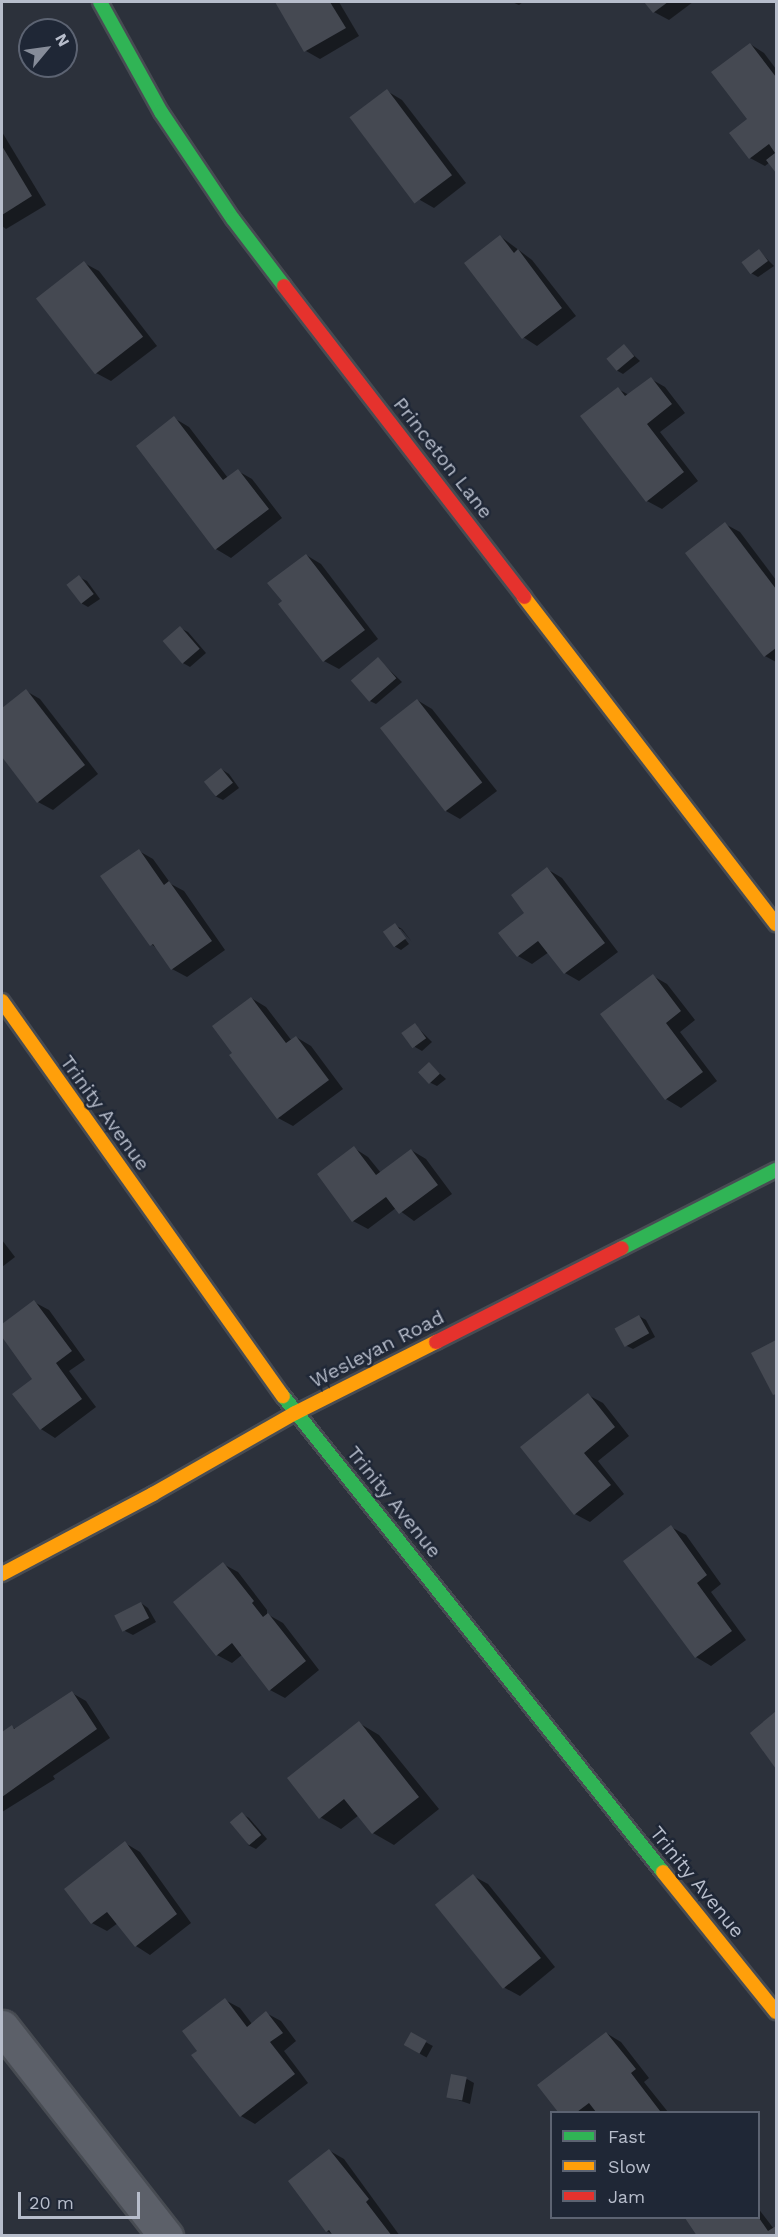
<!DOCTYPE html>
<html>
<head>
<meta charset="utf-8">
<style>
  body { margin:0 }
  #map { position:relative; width:778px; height:2237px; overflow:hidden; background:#2c313b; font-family:"Work Sans",sans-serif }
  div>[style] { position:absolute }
  .shadow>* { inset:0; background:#0007; transform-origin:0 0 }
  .building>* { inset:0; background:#454952; transform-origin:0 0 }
  .roads { filter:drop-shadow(2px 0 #484c53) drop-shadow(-2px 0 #484c53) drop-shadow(0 2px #484c53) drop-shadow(0 -2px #484c53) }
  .street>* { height:33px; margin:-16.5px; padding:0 16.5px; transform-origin:16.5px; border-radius:16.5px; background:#5c6069 }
  .fast>* { height:14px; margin:-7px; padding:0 7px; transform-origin:7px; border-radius:7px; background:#30b455 }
  .slow>* { height:14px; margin:-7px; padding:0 7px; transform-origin:7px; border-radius:7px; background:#ff9f0a }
  .jam>* { height:14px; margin:-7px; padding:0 7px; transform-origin:7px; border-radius:7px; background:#e5322d }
  span { translate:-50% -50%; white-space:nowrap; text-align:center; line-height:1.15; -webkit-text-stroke:5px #1f2736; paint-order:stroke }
  .street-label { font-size:20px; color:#b7bdcb }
  .frame { position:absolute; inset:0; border:3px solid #b7bdcb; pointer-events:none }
  .legend { position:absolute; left:550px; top:2111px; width:210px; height:108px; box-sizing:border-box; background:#1f2736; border:2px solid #5c6372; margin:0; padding:8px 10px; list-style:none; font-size:18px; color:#b7bdcb }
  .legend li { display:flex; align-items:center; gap:12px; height:30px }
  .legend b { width:30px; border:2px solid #5c6372 }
  .north { position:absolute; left:18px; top:18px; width:60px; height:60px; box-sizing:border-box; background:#1f2736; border:2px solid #5c6372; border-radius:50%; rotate:61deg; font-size:16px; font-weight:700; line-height:24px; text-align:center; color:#b7bdcb }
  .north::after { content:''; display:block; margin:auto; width:21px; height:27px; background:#868c99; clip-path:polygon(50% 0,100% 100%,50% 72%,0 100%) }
  .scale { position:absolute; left:18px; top:2192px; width:122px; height:27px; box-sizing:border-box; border:3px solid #b7bdcb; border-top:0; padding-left:8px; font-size:18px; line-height:21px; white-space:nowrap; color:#b7bdcb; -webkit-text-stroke:4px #1f2736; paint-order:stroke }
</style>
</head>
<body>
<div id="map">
  <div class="shadow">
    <i style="clip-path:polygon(277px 2px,339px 2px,359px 36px,320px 59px,306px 51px)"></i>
    <i style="clip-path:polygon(512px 2px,523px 2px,519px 5px)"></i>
    <i style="clip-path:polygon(646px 2px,693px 2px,669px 20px,654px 12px)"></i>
    <i style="clip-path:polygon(750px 44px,764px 53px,776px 69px,776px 171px,770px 162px,765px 166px,750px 158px)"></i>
    <i style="clip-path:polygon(387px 91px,402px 100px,466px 183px,434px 208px,420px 200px)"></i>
    <i style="clip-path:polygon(2px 132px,46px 205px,6px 229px,2px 226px)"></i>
    <i style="clip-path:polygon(500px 236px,532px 260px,576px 316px,537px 346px,523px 337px)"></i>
    <i style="clip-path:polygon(759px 251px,774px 266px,758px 277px,751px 273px)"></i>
    <i style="clip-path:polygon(84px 263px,99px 271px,157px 346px,111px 381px,96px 373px,38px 298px)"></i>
    <i style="clip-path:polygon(624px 346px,640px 361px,623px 374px,616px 370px)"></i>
    <i style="clip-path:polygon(651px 379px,665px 387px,685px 413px,660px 432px,698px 481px,662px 509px,647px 501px,618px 389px,629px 395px)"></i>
    <i style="clip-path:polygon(174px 418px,189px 427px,228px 478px,238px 471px,252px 479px,282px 518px,231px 558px,216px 549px,138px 446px)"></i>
    <i style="clip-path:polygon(725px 524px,740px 532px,776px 580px,776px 662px,765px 656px)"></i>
    <i style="clip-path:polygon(306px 555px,321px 564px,378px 639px,339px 669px,324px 661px,284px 601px)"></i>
    <i style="clip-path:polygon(79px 577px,87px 581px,100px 599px,88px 607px,81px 603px)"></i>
    <i style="clip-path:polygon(180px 628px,188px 632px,206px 653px,190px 667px,183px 663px)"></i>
    <i style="clip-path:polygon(378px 659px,402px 682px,376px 704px,368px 700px)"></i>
    <i style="clip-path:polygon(26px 691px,40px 699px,98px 774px,53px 810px,38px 802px,2px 755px,2px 710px)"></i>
    <i style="clip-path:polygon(417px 700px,432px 709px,497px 791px,460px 819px,446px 811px)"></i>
    <i style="clip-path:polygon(221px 769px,229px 774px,239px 788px,223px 800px,215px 796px)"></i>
    <i style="clip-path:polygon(139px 851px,153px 859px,171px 884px,184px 891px,225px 950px,187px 977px,172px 969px,158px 949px,151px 944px)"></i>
    <i style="clip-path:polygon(547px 869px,562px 878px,618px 952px,579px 981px,565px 973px,549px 952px,532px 964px,518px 956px,526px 913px)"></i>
    <i style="clip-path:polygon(395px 925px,402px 929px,412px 942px,401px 929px,397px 929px,409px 944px,401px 950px,394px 946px)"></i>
    <i style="clip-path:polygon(653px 976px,667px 984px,695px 1020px,680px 1032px,717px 1081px,681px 1108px,666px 1099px,602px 1014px)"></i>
    <i style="clip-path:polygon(251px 998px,266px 1007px,292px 1041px,296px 1037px,311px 1046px,343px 1089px,293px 1126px,278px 1118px)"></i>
    <i style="clip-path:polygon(415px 1025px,432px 1042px,422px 1051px,415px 1047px)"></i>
    <i style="clip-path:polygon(429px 1064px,446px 1079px,437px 1086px,429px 1082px)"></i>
    <i style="clip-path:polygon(354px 1148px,368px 1157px,381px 1173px,411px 1150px,426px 1159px,452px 1194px,414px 1221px,396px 1208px,368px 1229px,353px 1221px)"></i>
    <i style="clip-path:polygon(2px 1240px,15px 1257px,2px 1267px)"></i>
    <i style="clip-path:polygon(34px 1302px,49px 1310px,85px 1360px,69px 1371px,96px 1407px,55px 1438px,41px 1429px,34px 1379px,2px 1334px,2px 1326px)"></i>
    <i style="clip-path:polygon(639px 1316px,646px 1320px,655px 1337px,633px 1349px,625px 1345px)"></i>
    <i style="clip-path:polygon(776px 1341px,776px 1395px,753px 1353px)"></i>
    <i style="clip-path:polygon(588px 1395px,603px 1403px,629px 1436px,598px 1461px,624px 1494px,590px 1522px,575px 1514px)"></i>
    <i style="clip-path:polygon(671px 1527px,686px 1535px,721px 1584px,711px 1592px,746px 1640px,711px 1666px,696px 1657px,625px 1561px)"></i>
    <i style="clip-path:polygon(223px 1564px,238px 1572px,267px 1610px,267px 1614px,283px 1623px,319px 1670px,285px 1698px,270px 1690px,243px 1654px,232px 1663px,217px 1655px)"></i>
    <i style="clip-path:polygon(141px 1603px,148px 1608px,156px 1622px,133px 1635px,125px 1631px)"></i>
    <i style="clip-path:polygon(72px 1693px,86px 1701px,110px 1738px,53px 1776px,55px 1779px,2px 1812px,2px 1733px,12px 1727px,16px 1729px)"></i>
    <i style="clip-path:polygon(776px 1713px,776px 1765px,752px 1733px)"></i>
    <i style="clip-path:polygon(359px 1723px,379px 1735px,439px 1809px,394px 1845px,373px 1833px,359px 1815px,341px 1829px,320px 1817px)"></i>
    <i style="clip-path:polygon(242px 1814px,249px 1818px,267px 1839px,256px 1849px,248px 1845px)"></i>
    <i style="clip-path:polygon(125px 1843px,140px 1852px,191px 1923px,150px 1955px,136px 1946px,118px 1923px,107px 1931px,92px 1923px)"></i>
    <i style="clip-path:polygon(473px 1876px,488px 1884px,555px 1967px,520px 1996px,505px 1988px)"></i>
    <i style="clip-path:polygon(225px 2000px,240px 2008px,252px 2024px,266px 2013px,281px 2021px,296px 2041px,284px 2051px,308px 2083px,255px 2124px,241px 2116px,200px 2051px)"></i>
    <i style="clip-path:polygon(606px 2033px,621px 2042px,649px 2078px,644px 2082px,668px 2112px,560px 2112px,539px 2085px)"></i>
    <i style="left:411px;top:2034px;width:25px;height:13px;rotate:29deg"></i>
    <i style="clip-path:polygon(467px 2079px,474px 2083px,470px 2104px,449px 2097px)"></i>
    <i style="clip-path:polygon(330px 2151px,344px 2159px,400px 2236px,335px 2236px,327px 2231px,290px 2182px)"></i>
    <i style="clip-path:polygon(758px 2208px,774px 2229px,776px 2227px,776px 2236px,699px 2236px,687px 2218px,758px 2218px)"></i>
  </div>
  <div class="building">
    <i style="clip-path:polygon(275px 2px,330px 2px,346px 28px,304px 52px)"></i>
    <i style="clip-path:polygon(644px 2px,668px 2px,653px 13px)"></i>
    <i style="clip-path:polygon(750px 43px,776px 77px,776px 173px,766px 160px,775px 153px,769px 144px,749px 159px,729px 133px,747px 119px,711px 72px)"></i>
    <i style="left:387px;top:89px;width:108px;height:47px;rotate:53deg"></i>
    <i style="clip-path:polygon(2px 146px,32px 196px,2px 215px)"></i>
    <i style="clip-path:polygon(500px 235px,514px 253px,518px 249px,562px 308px,522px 339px,464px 263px)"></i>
    <i style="left:759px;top:249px;width:15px;height:22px;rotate:53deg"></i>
    <i style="left:84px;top:261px;width:96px;height:61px;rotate:52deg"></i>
    <i style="left:624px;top:344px;width:16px;height:23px;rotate:50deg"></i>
    <i style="clip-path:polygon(651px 377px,672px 404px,647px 424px,684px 472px,646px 502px,580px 416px,618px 387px,625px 396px)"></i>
    <i style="clip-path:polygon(174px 416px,223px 480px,238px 469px,269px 509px,215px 550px,136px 446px)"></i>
    <i style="clip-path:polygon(725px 522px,776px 589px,776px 648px,764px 657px,685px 553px)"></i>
    <i style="clip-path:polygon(306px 554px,365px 630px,323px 662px,278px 604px,282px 601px,267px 583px)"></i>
    <i style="left:79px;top:575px;width:24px;height:16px;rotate:52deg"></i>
    <i style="left:180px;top:626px;width:30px;height:23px;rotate:49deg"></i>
    <i style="left:378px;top:657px;width:28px;height:36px;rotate:49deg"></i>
    <i style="clip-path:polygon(26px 689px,85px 765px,37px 803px,2px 757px,2px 708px)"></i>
    <i style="left:417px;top:699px;width:106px;height:47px;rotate:52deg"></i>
    <i style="left:221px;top:768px;width:19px;height:22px;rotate:51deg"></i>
    <i style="clip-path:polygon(139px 849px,164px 885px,169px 881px,212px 941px,171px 970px,153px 944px,150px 946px,100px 876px)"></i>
    <i style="clip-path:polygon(547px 867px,605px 943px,564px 974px,538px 941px,517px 957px,498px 933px,524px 913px,511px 895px)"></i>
    <i style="left:395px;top:923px;width:19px;height:15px;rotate:54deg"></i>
    <i style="clip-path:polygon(653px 974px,681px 1011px,666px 1023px,703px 1072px,665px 1100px,600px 1014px)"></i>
    <i style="clip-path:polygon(251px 997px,286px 1043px,296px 1036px,329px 1080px,277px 1119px,229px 1055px,232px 1053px,212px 1026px)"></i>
    <i style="left:415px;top:1023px;width:19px;height:17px;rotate:54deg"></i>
    <i style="left:429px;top:1062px;width:16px;height:15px;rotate:47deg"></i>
    <i style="clip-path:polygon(354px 1146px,376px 1175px,411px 1149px,438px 1185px,399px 1214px,386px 1197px,352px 1222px,317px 1174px)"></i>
    <i style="clip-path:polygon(34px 1300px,72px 1351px,56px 1363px,82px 1399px,40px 1430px,12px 1394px,32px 1379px,2px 1337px,2px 1324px)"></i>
    <i style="left:639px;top:1315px;width:21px;height:28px;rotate:61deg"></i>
    <i style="clip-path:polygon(776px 1340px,776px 1394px,773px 1395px,751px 1353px)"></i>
    <i style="clip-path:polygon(588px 1393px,615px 1427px,584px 1453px,611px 1485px,574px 1515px,520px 1447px)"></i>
    <i style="clip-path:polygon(671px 1525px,707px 1575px,697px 1583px,732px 1631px,695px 1658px,623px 1561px)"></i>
    <i style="clip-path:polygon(223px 1562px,254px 1601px,252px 1603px,263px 1617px,268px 1613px,306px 1661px,269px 1691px,232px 1643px,216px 1656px,173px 1602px)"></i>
    <i style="left:141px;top:1602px;width:18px;height:30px;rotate:63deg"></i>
    <i style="clip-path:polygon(72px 1691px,97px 1729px,2px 1797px,2px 1732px,12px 1725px,14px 1729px)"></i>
    <i style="clip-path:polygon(776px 1711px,776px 1769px,750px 1733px)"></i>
    <i style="clip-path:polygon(359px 1721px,419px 1797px,372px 1834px,344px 1799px,319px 1819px,287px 1778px)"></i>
    <i style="left:242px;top:1812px;width:30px;height:16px;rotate:50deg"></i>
    <i style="clip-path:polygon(125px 1841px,177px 1914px,135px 1947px,107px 1912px,91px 1924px,64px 1889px)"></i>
    <i style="left:473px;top:1874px;width:108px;height:49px;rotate:51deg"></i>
    <i style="clip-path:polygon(225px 1998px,247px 2027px,266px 2011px,283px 2033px,270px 2042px,295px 2074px,240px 2117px,191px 2055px,197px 2051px,182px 2031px)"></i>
    <i style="left:411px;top:2032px;width:18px;height:15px;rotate:29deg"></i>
    <i style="clip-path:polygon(606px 2032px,636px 2069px,631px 2073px,660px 2111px,658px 2112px,596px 2112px,589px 2103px,577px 2112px,558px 2112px,537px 2085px)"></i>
    <i style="left:451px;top:2074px;width:16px;height:24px;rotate:11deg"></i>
    <i style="clip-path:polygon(329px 2149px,369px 2199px,366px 2202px,392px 2236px,333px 2236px,329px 2230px,326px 2232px,288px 2181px)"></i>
    <i style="clip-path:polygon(685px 2218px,759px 2218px,768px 2231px,776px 2226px,776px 2236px,697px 2236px)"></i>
  </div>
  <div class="roads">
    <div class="street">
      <i style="left:2px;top:2027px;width:266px;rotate:51.9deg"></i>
    </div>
    <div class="fast">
      <i style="left:100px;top:2px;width:126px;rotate:61deg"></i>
      <i style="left:161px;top:112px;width:129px;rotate:56.1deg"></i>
      <i style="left:233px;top:219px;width:84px;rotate:52.7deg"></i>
      <i style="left:622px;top:1248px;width:173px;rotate:-26.9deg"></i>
      <i style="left:283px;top:1396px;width:609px;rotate:51.4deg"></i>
    </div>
    <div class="slow">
      <i style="left:524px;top:597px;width:413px;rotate:52.4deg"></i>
      <i style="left:2px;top:1001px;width:485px;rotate:54.6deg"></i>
      <i style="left:2px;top:1574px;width:171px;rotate:-27.9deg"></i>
      <i style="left:153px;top:1494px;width:163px;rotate:-29.7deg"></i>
      <i style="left:295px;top:1413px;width:158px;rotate:-26.7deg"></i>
      <i style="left:663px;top:1872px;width:180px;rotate:51.1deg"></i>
    </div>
    <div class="jam">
      <i style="left:284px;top:286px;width:393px;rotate:52.3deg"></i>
      <i style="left:436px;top:1342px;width:208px;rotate:-26.8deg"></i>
    </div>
  </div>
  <div class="street-label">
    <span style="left:443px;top:458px;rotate:52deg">Princeton Lane</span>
    <span style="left:105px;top:1113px;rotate:54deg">Trinity Avenue</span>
    <span style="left:377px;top:1349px;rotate:-27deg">Wesleyan Road</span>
    <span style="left:394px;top:1502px;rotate:51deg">Trinity Avenue</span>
    <span style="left:697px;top:1882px;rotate:51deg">Trinity Avenue</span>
  </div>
  <div class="frame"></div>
  <ul class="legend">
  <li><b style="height:8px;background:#30b455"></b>Fast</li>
  <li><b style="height:8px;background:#ff9f0a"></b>Slow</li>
  <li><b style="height:8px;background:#e5322d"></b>Jam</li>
  </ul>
  <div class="north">N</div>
  <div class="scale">20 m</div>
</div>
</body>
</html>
